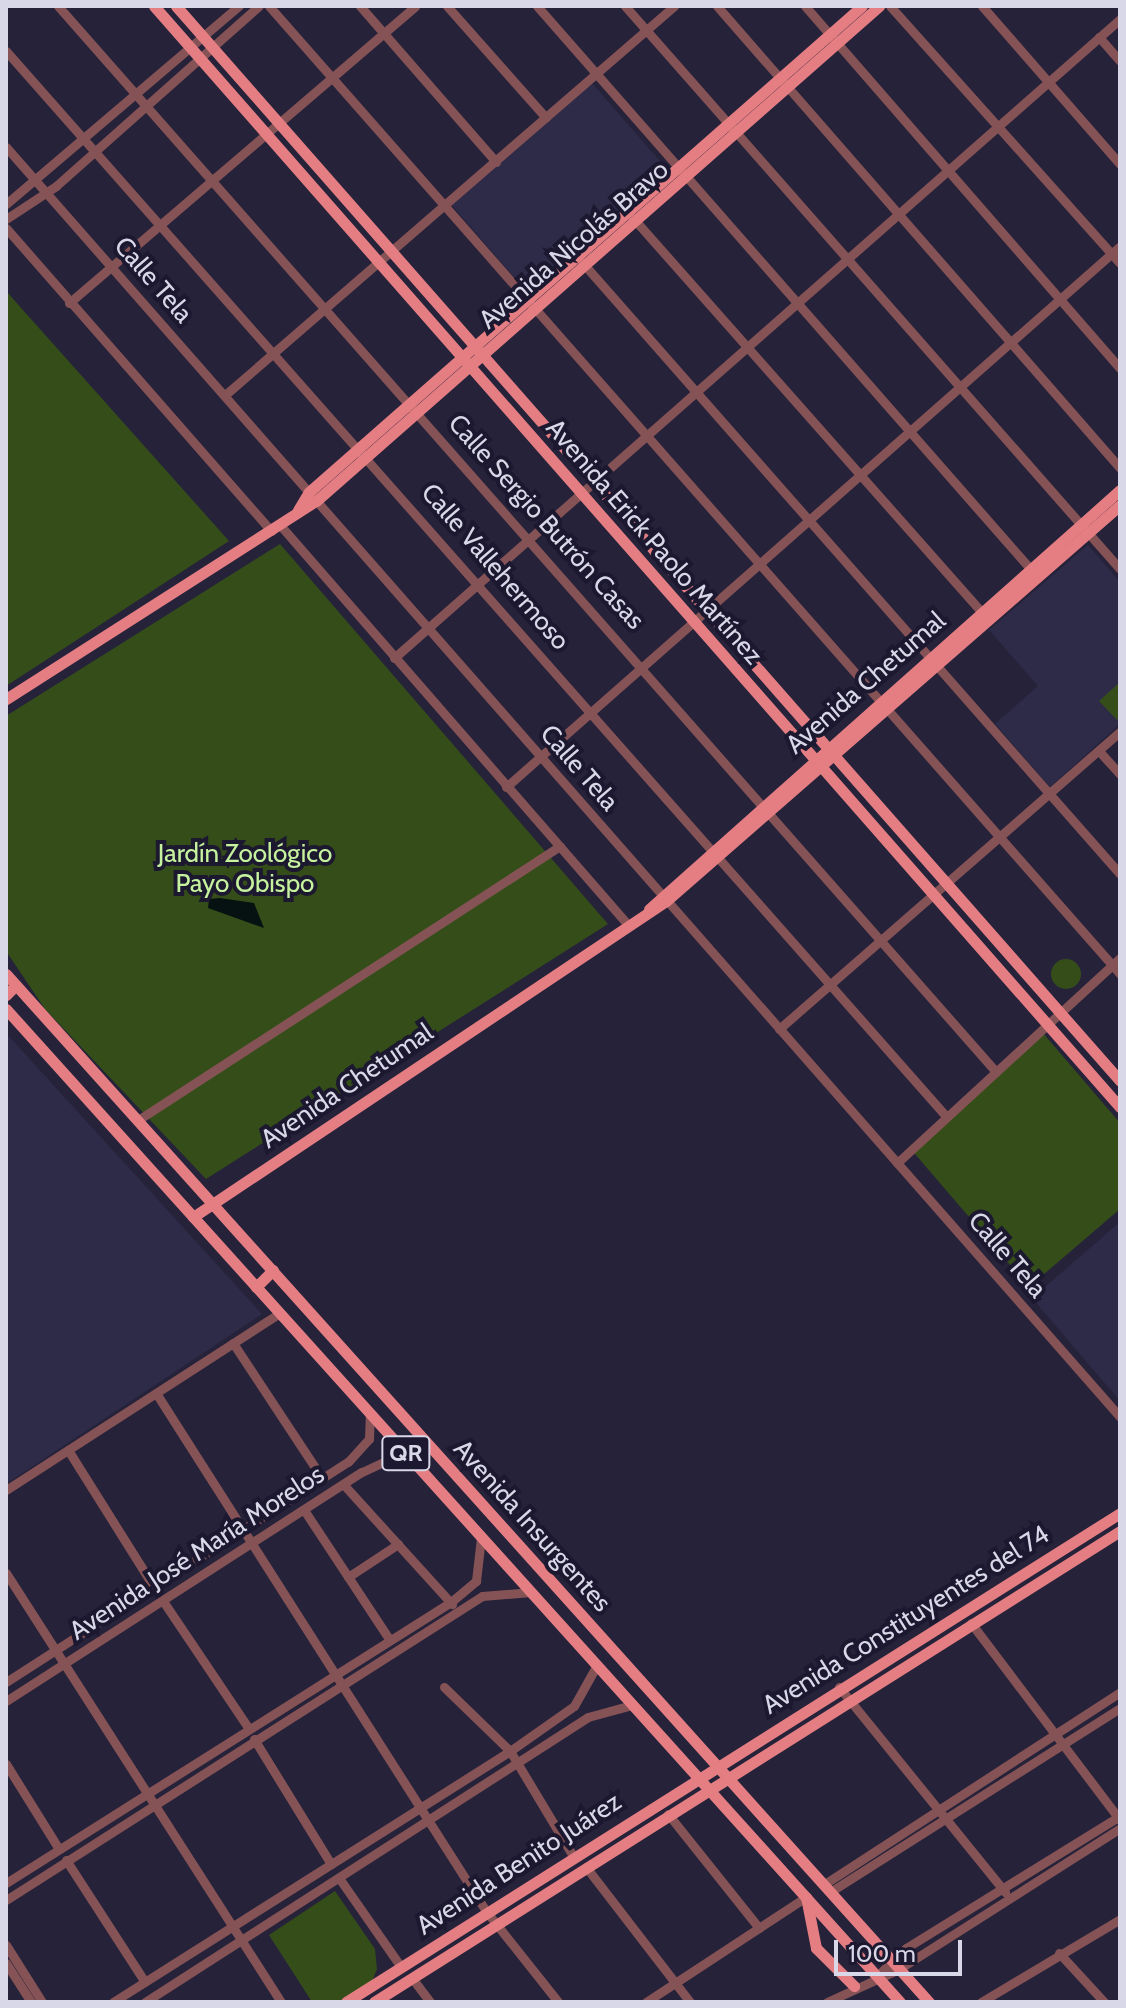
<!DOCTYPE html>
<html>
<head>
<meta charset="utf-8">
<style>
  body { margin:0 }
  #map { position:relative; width:1126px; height:2008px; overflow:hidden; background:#25223a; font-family:Cabin,sans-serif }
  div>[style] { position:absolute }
  .built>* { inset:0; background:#2e2b49; transform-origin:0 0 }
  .green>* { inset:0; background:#354e19 }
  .round { border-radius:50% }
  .water>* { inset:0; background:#061112 }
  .minor>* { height:9px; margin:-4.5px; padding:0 4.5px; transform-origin:4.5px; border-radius:4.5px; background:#855355 }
  .major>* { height:11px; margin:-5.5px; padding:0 5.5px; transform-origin:5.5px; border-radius:5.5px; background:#e47e82 }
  span { translate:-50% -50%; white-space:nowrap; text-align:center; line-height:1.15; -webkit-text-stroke:8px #1b1830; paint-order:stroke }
  .shield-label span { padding:2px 6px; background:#1b1830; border:2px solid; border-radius:6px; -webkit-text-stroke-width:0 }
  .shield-label { font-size:24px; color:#d9d8e8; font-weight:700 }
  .street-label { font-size:26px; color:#d9d8e8 }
  .park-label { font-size:26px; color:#c6f29e }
  .frame { position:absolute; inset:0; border:8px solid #d9d8e8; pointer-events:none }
  .scale { position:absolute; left:834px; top:1940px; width:128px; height:36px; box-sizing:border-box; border:4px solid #d9d8e8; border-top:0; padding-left:10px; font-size:24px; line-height:28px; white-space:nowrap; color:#d9d8e8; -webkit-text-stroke:6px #1b1830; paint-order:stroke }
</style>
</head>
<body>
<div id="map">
  <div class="built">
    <i style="left:592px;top:83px;width:114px;height:186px;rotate:49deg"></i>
    <i style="clip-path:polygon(1088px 545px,1120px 582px,1120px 724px,1050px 787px,995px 724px,1038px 686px,989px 630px)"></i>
    <i style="clip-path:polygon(6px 1033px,262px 1314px,6px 1484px)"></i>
    <i style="clip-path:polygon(1120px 1222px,1120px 1401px,1032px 1298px)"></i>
  </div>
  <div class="green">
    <i style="clip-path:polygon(6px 291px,229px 541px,6px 686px)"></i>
    <i style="clip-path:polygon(280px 544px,608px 924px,206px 1179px,45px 1009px,6px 951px,6px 716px)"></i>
    <i style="clip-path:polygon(1120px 682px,1120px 717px,1117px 720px,1099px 701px)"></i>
    <i class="round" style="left:1051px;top:959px;width:30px;height:30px"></i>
    <i style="clip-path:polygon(1043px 1033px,1120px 1123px,1120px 1209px,1029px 1287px,909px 1147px)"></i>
    <i style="clip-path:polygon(335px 1891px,375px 1949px,377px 1969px,369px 1989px,349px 2002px,312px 2002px,269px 1935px)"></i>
  </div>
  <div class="water">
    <i style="clip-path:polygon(220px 898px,254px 903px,264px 928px,208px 908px,209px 899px)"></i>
  </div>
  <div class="minor">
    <i style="left:58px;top:6px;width:1420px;rotate:48.65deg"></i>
    <i style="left:269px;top:6px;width:1289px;rotate:48.68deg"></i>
    <i style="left:360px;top:6px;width:207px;rotate:48.9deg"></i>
    <i style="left:447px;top:6px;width:149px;rotate:48.5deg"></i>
    <i style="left:537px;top:6px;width:753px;rotate:48.77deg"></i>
    <i style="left:625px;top:6px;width:750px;rotate:48.68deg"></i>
    <i style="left:717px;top:6px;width:613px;rotate:48.9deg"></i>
    <i style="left:805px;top:6px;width:480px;rotate:49deg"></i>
    <i style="left:890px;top:6px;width:345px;rotate:48.2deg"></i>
    <i style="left:982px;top:6px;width:210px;rotate:48.9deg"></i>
    <i style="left:1099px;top:37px;width:32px;rotate:49deg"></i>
    <i style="left:6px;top:51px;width:1421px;rotate:48.57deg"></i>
    <i style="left:6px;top:147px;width:1689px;rotate:48.74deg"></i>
    <i style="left:6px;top:204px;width:306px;rotate:-40.4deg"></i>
    <i style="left:633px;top:218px;width:533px;rotate:48.5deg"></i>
    <i style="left:6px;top:219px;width:60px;rotate:-33.4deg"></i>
    <i style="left:56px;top:186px;width:271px;rotate:-41.6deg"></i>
    <i style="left:6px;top:228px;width:403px;rotate:48.8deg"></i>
    <i style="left:581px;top:261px;width:816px;rotate:48.68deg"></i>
    <i style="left:69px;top:303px;width:456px;rotate:-40.6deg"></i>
    <i style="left:225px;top:395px;width:594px;rotate:-40.9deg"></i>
    <i style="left:280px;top:525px;width:532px;rotate:48.97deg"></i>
    <i style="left:394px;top:658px;width:967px;rotate:-41.35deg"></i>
    <i style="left:1099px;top:751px;width:31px;rotate:48deg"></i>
    <i style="left:506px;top:787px;width:818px;rotate:-41.38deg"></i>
    <i style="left:779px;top:1029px;width:452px;rotate:-41.1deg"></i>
    <i style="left:138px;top:1120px;width:503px;rotate:-33deg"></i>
    <i style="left:897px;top:1163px;width:303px;rotate:-42.6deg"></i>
    <i style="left:233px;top:1343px;width:162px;rotate:56.6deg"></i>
    <i style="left:156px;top:1393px;width:614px;rotate:57.5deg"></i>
    <i style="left:486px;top:1911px;width:116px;rotate:51.6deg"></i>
    <i style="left:68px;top:1450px;width:162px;rotate:57.9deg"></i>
    <i style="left:344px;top:1485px;width:161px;rotate:47.8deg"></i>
    <i style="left:6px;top:1490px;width:326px;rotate:-32.9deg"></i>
    <i style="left:304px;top:1510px;width:154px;rotate:56.6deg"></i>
    <i style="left:6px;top:1573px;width:510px;rotate:57.34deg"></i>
    <i style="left:348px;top:1577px;width:60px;rotate:-33.4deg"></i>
    <i style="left:163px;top:1601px;width:151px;rotate:56.1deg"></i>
    <i style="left:971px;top:1623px;width:247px;rotate:52.9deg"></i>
    <i style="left:6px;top:1682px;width:407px;rotate:-32.8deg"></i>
    <i style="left:348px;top:1462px;width:31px;rotate:-48deg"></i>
    <i style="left:369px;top:1439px;width:26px;rotate:-88deg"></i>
    <i style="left:444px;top:1687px;width:92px;rotate:44.1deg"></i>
    <i style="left:510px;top:1751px;width:122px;rotate:59deg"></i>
    <i style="left:839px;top:1687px;width:264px;rotate:51deg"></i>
    <i style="left:6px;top:1701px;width:423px;rotate:-32.8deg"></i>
    <i style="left:362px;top:1472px;width:26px;rotate:-25deg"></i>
    <i style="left:386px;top:1461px;width:30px;rotate:8deg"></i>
    <i style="left:254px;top:1739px;width:147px;rotate:58.4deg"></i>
    <i style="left:6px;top:1764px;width:100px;rotate:58.1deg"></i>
    <i style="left:668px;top:1814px;width:146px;rotate:51.4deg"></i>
    <i style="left:66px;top:1860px;width:145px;rotate:57.1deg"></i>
    <i style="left:586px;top:1867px;width:170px;rotate:52.4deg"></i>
    <i style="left:339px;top:1878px;width:108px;rotate:55.1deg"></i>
    <i style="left:6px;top:1883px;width:526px;rotate:-32.27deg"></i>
    <i style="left:451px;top:1602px;width:33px;rotate:-40deg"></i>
    <i style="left:476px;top:1581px;width:43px;rotate:-83.4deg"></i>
    <i style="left:823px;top:1885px;width:354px;rotate:-33deg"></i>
    <i style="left:830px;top:1892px;width:343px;rotate:-32.4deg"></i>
    <i style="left:6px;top:1900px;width:565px;rotate:-32.56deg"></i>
    <i style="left:482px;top:1596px;width:49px;rotate:-4.7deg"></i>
    <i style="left:6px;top:1945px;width:67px;rotate:57.7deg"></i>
    <i style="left:1059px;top:1953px;width:67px;rotate:47.4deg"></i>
    <i style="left:6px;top:1963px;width:46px;rotate:57.3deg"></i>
    <i style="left:877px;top:1976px;width:40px;rotate:-44deg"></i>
    <i style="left:906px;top:1948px;width:251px;rotate:-31.7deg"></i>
    <i style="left:412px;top:1978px;width:30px;rotate:53deg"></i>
    <i style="left:113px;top:2002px;width:470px;rotate:-32.3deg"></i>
    <i style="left:510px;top:1751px;width:78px;rotate:-35.1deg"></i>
    <i style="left:574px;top:1706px;width:47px;rotate:-60.7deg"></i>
    <i style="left:145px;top:2002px;width:527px;rotate:-32.75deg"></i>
    <i style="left:588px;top:1717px;width:46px;rotate:-15.3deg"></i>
    <i style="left:646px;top:2002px;width:191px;rotate:-33.3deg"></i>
    <i style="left:827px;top:2002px;width:79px;rotate:-24.6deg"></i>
    <i style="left:899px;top:1969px;width:262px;rotate:-32.5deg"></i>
    <i style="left:981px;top:2002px;width:162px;rotate:-30.8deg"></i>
  </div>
  <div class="major">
    <i style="left:154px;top:6px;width:1465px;rotate:48.74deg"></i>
    <i style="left:176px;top:6px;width:1431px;rotate:48.71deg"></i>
    <i style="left:298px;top:510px;width:21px;rotate:-59deg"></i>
    <i style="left:309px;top:492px;width:736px;rotate:-41.31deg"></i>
    <i style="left:6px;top:699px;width:368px;rotate:-32.6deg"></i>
    <i style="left:316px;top:501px;width:750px;rotate:-41.32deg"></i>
    <i style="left:649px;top:909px;width:630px;rotate:-41.66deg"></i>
    <i style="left:6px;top:974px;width:1382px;rotate:48.08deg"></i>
    <i style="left:6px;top:995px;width:14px;rotate:-45deg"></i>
    <i style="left:6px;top:1009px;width:1336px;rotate:48deg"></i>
    <i style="left:193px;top:1217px;width:569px;rotate:-33.75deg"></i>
    <i style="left:666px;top:901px;width:602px;rotate:-41.1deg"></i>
    <i style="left:256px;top:1287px;width:24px;rotate:-45deg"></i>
    <i style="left:806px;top:1897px;width:52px;rotate:78.9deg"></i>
    <i style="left:816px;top:1948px;width:54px;rotate:45deg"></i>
    <i style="left:346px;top:2002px;width:916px;rotate:-32.28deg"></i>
    <i style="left:374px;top:2002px;width:882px;rotate:-32.27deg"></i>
  </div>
  <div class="shield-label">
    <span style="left:406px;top:1453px">QR</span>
  </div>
  <div class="street-label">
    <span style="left:574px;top:245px;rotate:-41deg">Avenida Nicolás Bravo</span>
    <span style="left:153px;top:280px;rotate:49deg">Calle Tela</span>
    <span style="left:546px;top:522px;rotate:48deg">Calle Sergio Butrón Casas</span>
    <span style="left:654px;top:542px;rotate:49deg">Avenida Erick Paolo Martínez</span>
    <span style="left:495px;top:567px;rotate:49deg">Calle Vallehermoso</span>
    <span style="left:866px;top:683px;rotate:-41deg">Avenida Chetumal</span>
    <span style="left:579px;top:768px;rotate:49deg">Calle Tela</span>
    <span style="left:347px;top:1086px;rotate:-34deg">Avenida Chetumal</span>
    <span style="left:1007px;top:1255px;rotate:49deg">Calle Tela</span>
    <span style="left:532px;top:1526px;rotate:48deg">Avenida Insurgentes</span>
    <span style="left:197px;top:1553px;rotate:-33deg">Avenida José María Morelos</span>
    <span style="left:906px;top:1620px;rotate:-32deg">Avenida Constituyentes del 74</span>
    <span style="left:519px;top:1864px;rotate:-33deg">Avenida Benito Juárez</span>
  </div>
  <div class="park-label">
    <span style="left:245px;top:869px">Jardín Zoológico<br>Payo Obispo</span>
  </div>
  <div class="frame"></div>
  <div class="scale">100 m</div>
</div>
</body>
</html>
